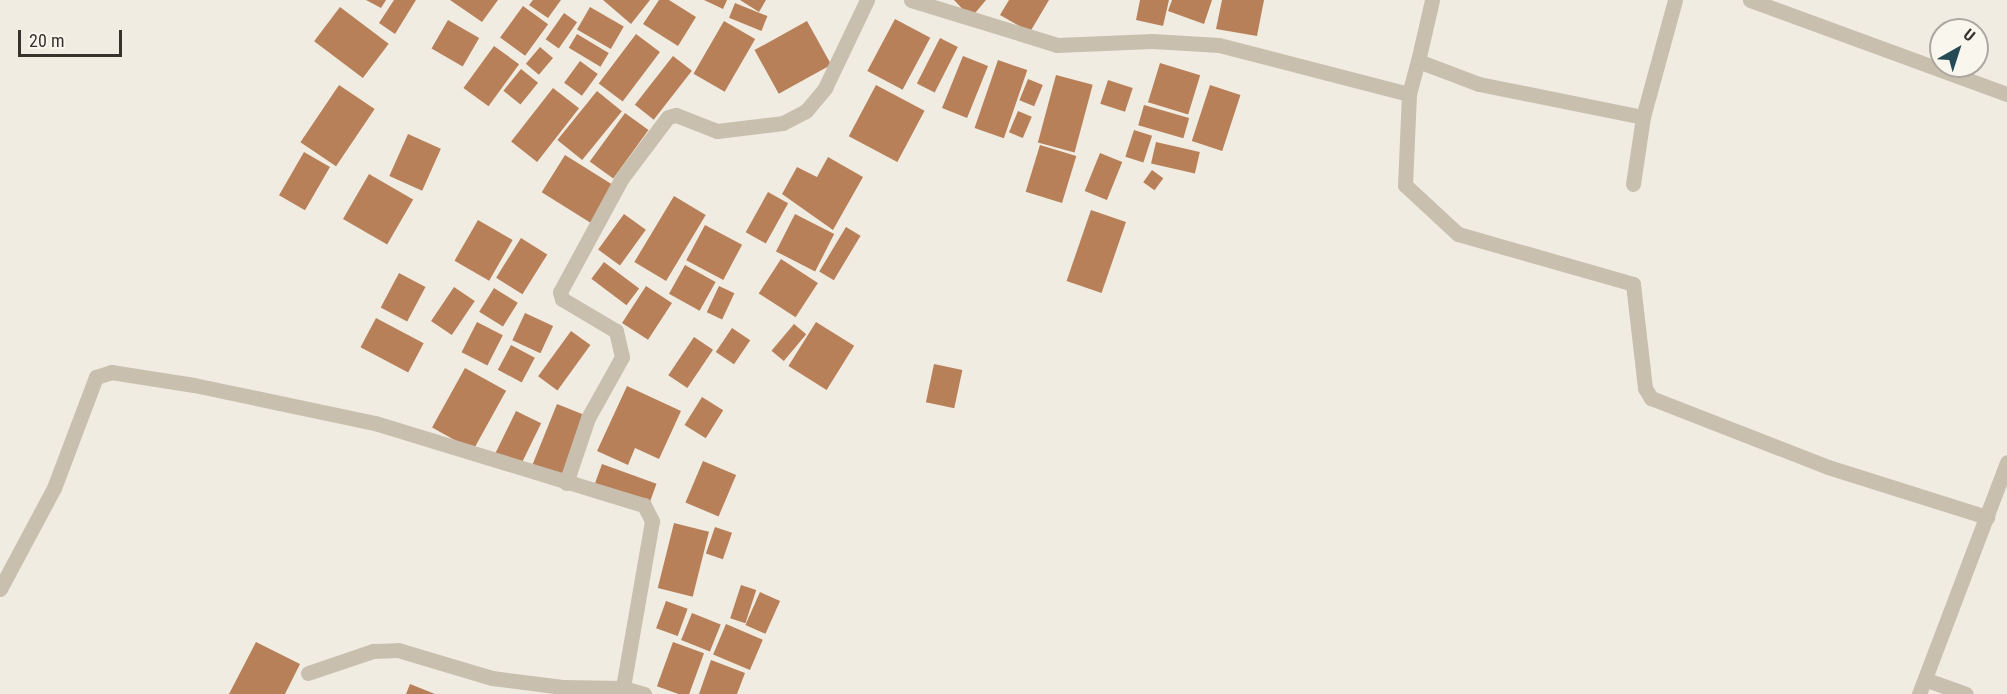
<!DOCTYPE html>
<html>
<head>
<meta charset="utf-8">
<style>
  body { margin:0 }
  #map { position:relative; width:2007px; height:694px; overflow:hidden; background:#f1ece2; font-family:"Roboto Condensed",sans-serif }
  div>[style] { position:absolute }
  .building>* { inset:0; background:#b88059; transform-origin:0 0 }
  .minor>* { height:15px; margin:-7.5px; padding:0 7.5px; transform-origin:7.5px; border-radius:7.5px; background:#c8bfaf }
  span { translate:-50% -50%; white-space:nowrap; text-align:center; line-height:1.15; -webkit-text-stroke:5px #f9f6ee; paint-order:stroke }
  .north { position:absolute; left:1929px; top:18px; width:60px; height:60px; box-sizing:border-box; background:#f9f6ee; border:2px solid #aca8a0; border-radius:50%; rotate:39deg; font-size:16px; font-weight:700; line-height:24px; text-align:center; color:#38322c }
  .north::after { content:''; display:block; margin:auto; width:21px; height:27px; background:#264a55; clip-path:polygon(50% 0,100% 100%,50% 72%,0 100%) }
  .scale { position:absolute; left:18px; top:30px; width:104px; height:27px; box-sizing:border-box; border:3px solid #38322c; border-top:0; padding-left:8px; font-size:18px; line-height:21px; white-space:nowrap; color:#38322c; -webkit-text-stroke:4px #f9f6ee; paint-order:stroke }
</style>
</head>
<body>
<div id="map">
  <div class="building">
    <i style="clip-path:polygon(366px 0,386px 0,381px 8px)"></i>
    <i style="clip-path:polygon(394px 0,416px 0,395px 34px,379px 23px)"></i>
    <i style="clip-path:polygon(450px 0,498px 0,482px 22px)"></i>
    <i style="clip-path:polygon(533px 0,561px 0,548px 18px,529px 5px)"></i>
    <i style="clip-path:polygon(603px 0,650px 0,631px 24px)"></i>
    <i style="clip-path:polygon(659px 0,669px 0,696px 17px,678px 46px,643px 24px)"></i>
    <i style="clip-path:polygon(704px 0,727px 0,723px 9px)"></i>
    <i style="clip-path:polygon(740px 0,766px 0,759px 12px)"></i>
    <i style="clip-path:polygon(954px 0,986px 0,971px 18px)"></i>
    <i style="clip-path:polygon(1009px 0,1049px 0,1030px 32px,1000px 15px)"></i>
    <i style="clip-path:polygon(1140px 0,1169px 0,1163px 26px,1136px 20px)"></i>
    <i style="clip-path:polygon(1172px 0,1212px 0,1204px 24px,1168px 11px)"></i>
    <i style="clip-path:polygon(1222px 0,1264px 0,1257px 36px,1216px 29px)"></i>
    <i style="left:735px;top:3px;width:35px;height:16px;rotate:22deg"></i>
    <i style="left:523px;top:6px;width:31px;height:39px;rotate:36deg"></i>
    <i style="left:340px;top:7px;width:61px;height:43px;rotate:37deg"></i>
    <i style="left:590px;top:7px;width:39px;height:26px;rotate:30deg"></i>
    <i style="left:564px;top:13px;width:16px;height:32px;rotate:35deg"></i>
    <i style="left:895px;top:19px;width:40px;height:59px;rotate:28deg"></i>
    <i style="left:448px;top:20px;width:36px;height:33px;rotate:30deg"></i>
    <i style="left:724px;top:21px;width:36px;height:61px;rotate:30deg"></i>
    <i style="left:807px;top:21px;width:50px;height:60px;rotate:61deg"></i>
    <i style="left:577px;top:34px;width:37px;height:16px;rotate:31deg"></i>
    <i style="left:636px;top:34px;width:30px;height:62px;rotate:37deg"></i>
    <i style="left:940px;top:38px;width:20px;height:51px;rotate:27deg"></i>
    <i style="left:494px;top:46px;width:31px;height:52px;rotate:36deg"></i>
    <i style="left:540px;top:47px;width:17px;height:22px;rotate:40deg"></i>
    <i style="left:673px;top:56px;width:24px;height:62px;rotate:38deg"></i>
    <i style="left:963px;top:56px;width:27px;height:56px;rotate:22deg"></i>
    <i style="left:998px;top:60px;width:31px;height:72px;rotate:19deg"></i>
    <i style="left:580px;top:61px;width:22px;height:27px;rotate:36deg"></i>
    <i style="left:1160px;top:63px;width:42px;height:41px;rotate:17deg"></i>
    <i style="left:521px;top:69px;width:22px;height:28px;rotate:39deg"></i>
    <i style="left:1056px;top:75px;width:38px;height:70px;rotate:15deg"></i>
    <i style="left:1028px;top:79px;width:16px;height:23px;rotate:22deg"></i>
    <i style="left:1108px;top:80px;width:26px;height:25px;rotate:18deg"></i>
    <i style="left:339px;top:85px;width:43px;height:69px;rotate:34deg"></i>
    <i style="left:876px;top:85px;width:55px;height:58px;rotate:28deg"></i>
    <i style="left:1210px;top:85px;width:32px;height:59px;rotate:18deg"></i>
    <i style="left:553px;top:88px;width:33px;height:68px;rotate:38deg"></i>
    <i style="left:597px;top:91px;width:32px;height:63px;rotate:39deg"></i>
    <i style="left:1144px;top:105px;width:47px;height:21px;rotate:16deg"></i>
    <i style="left:1018px;top:111px;width:15px;height:23px;rotate:23deg"></i>
    <i style="left:625px;top:113px;width:29px;height:60px;rotate:36deg"></i>
    <i style="left:1134px;top:130px;width:19px;height:28px;rotate:18deg"></i>
    <i style="left:408px;top:134px;width:36px;height:46px;rotate:24deg"></i>
    <i style="left:1156px;top:142px;width:45px;height:22px;rotate:13deg"></i>
    <i style="left:1040px;top:145px;width:38px;height:49px;rotate:17deg"></i>
    <i style="left:304px;top:152px;width:30px;height:50px;rotate:30deg"></i>
    <i style="left:1100px;top:153px;width:24px;height:41px;rotate:22deg"></i>
    <i style="left:565px;top:155px;width:58px;height:44px;rotate:32deg"></i>
    <i style="clip-path:polygon(828px 157px,863px 177px,833px 230px,782px 194px,797px 167px,817px 177px)"></i>
    <i style="left:1152px;top:170px;width:14px;height:15px;rotate:36deg"></i>
    <i style="left:369px;top:174px;width:51px;height:52px;rotate:30deg"></i>
    <i style="left:768px;top:192px;width:23px;height:46px;rotate:29deg"></i>
    <i style="left:674px;top:196px;width:37px;height:77px;rotate:31deg"></i>
    <i style="left:1091px;top:210px;width:37px;height:75px;rotate:19deg"></i>
    <i style="left:624px;top:214px;width:27px;height:44px;rotate:36deg"></i>
    <i style="left:795px;top:214px;width:44px;height:42px;rotate:27deg"></i>
    <i style="left:478px;top:220px;width:40px;height:47px;rotate:30deg"></i>
    <i style="left:705px;top:225px;width:42px;height:40px;rotate:28deg"></i>
    <i style="left:846px;top:227px;width:17px;height:52px;rotate:31deg"></i>
    <i style="left:521px;top:238px;width:31px;height:47px;rotate:32deg"></i>
    <i style="left:781px;top:259px;width:44px;height:41px;rotate:33deg"></i>
    <i style="left:604px;top:262px;width:44px;height:21px;rotate:37deg"></i>
    <i style="left:685px;top:265px;width:35px;height:33px;rotate:29deg"></i>
    <i style="left:399px;top:273px;width:30px;height:39px;rotate:28deg"></i>
    <i style="left:646px;top:286px;width:31px;height:44px;rotate:33deg"></i>
    <i style="left:719px;top:286px;width:17px;height:29px;rotate:25deg"></i>
    <i style="left:454px;top:287px;width:25px;height:41px;rotate:34deg"></i>
    <i style="left:494px;top:288px;width:28px;height:28px;rotate:32deg"></i>
    <i style="left:525px;top:313px;width:31px;height:30px;rotate:25deg"></i>
    <i style="left:376px;top:318px;width:54px;height:33px;rotate:28deg"></i>
    <i style="left:477px;top:322px;width:29px;height:34px;rotate:27deg"></i>
    <i style="left:816px;top:322px;width:45px;height:52px;rotate:32deg"></i>
    <i style="left:794px;top:324px;width:16px;height:35px;rotate:40deg"></i>
    <i style="left:732px;top:328px;width:22px;height:29px;rotate:34deg"></i>
    <i style="left:571px;top:331px;width:24px;height:56px;rotate:36deg"></i>
    <i style="left:694px;top:337px;width:23px;height:46px;rotate:34deg"></i>
    <i style="left:511px;top:345px;width:27px;height:28px;rotate:28deg"></i>
    <i style="left:934px;top:364px;width:29px;height:39px;rotate:12deg"></i>
    <i style="left:465px;top:368px;width:47px;height:68px;rotate:29deg"></i>
    <i style="clip-path:polygon(627px 386px,681px 411px,659px 459px,635px 448px,628px 465px,597px 451px)"></i>
    <i style="left:702px;top:397px;width:25px;height:33px;rotate:32deg"></i>
    <i style="left:557px;top:404px;width:31px;height:65px;rotate:22deg"></i>
    <i style="left:516px;top:411px;width:28px;height:49px;rotate:26deg"></i>
    <i style="left:703px;top:461px;width:36px;height:45px;rotate:23deg"></i>
    <i style="left:602px;top:464px;width:58px;height:21px;rotate:20deg"></i>
    <i style="left:674px;top:523px;width:36px;height:67px;rotate:14deg"></i>
    <i style="left:715px;top:527px;width:18px;height:28px;rotate:19deg"></i>
    <i style="left:741px;top:585px;width:16px;height:35px;rotate:18deg"></i>
    <i style="left:760px;top:592px;width:22px;height:36px;rotate:24deg"></i>
    <i style="left:666px;top:601px;width:23px;height:29px;rotate:20deg"></i>
    <i style="left:692px;top:613px;width:31px;height:29px;rotate:22deg"></i>
    <i style="left:726px;top:624px;width:40px;height:33px;rotate:23deg"></i>
    <i style="clip-path:polygon(256px 642px,300px 664px,285px 694px,229px 694px)"></i>
    <i style="left:673px;top:642px;width:33px;height:47px;rotate:20deg"></i>
    <i style="clip-path:polygon(711px 660px,745px 673px,737px 694px,699px 694px)"></i>
    <i style="clip-path:polygon(410px 684px,435px 694px,406px 694px)"></i>
  </div>
  <div class="minor">
    <i style="left:911px;top:0;width:153px;rotate:17.1deg"></i>
    <i style="left:1057px;top:45px;width:95px;rotate:-2.4deg"></i>
    <i style="left:1152px;top:41px;width:67px;rotate:3.4deg"></i>
    <i style="left:1219px;top:45px;width:196px;rotate:14.5deg"></i>
    <i style="left:1409px;top:94px;width:91px;rotate:92.5deg"></i>
    <i style="left:1405px;top:185px;width:72px;rotate:42.8deg"></i>
    <i style="left:1458px;top:234px;width:182px;rotate:15.9deg"></i>
    <i style="left:1633px;top:284px;width:105px;rotate:83.4deg"></i>
    <i style="left:1645px;top:388px;width:12px;rotate:59deg"></i>
    <i style="left:1651px;top:398px;width:190px;rotate:21.3deg"></i>
    <i style="left:1828px;top:467px;width:167px;rotate:17.5deg"></i>
    <i style="left:1432px;top:0;width:63px;rotate:102.9deg"></i>
    <i style="left:1418px;top:61px;width:65px;rotate:20.7deg"></i>
    <i style="left:1479px;top:84px;width:167px;rotate:11.4deg"></i>
    <i style="left:1643px;top:117px;width:121px;rotate:-74.7deg"></i>
    <i style="left:1750px;top:0;width:274px;rotate:20.1deg"></i>
    <i style="left:1409px;top:94px;width:34px;rotate:-75deg"></i>
    <i style="left:1633px;top:184px;width:68px;rotate:-81.5deg"></i>
    <i style="left:566px;top:483px;width:69px;rotate:-71.3deg"></i>
    <i style="left:588px;top:418px;width:70px;rotate:-60.9deg"></i>
    <i style="left:622px;top:357px;width:27px;rotate:-103deg"></i>
    <i style="left:616px;top:331px;width:63px;rotate:-149.3deg"></i>
    <i style="left:562px;top:299px;width:7px;rotate:-106deg"></i>
    <i style="left:560px;top:292px;width:130px;rotate:-61.5deg"></i>
    <i style="left:622px;top:178px;width:76px;rotate:-53deg"></i>
    <i style="left:668px;top:117px;width:8px;rotate:-14deg"></i>
    <i style="left:676px;top:115px;width:44px;rotate:21.3deg"></i>
    <i style="left:717px;top:131px;width:66px;rotate:-6.9deg"></i>
    <i style="left:783px;top:123px;width:26px;rotate:-28deg"></i>
    <i style="left:806px;top:111px;width:30px;rotate:-50deg"></i>
    <i style="left:825px;top:88px;width:98px;rotate:-64.5deg"></i>
    <i style="left:0;top:589px;width:115px;rotate:-61.9deg"></i>
    <i style="left:54px;top:488px;width:119px;rotate:-69.3deg"></i>
    <i style="left:96px;top:377px;width:16px;rotate:-18deg"></i>
    <i style="left:111px;top:372px;width:84px;rotate:8.9deg"></i>
    <i style="left:194px;top:385px;width:185px;rotate:11.9deg"></i>
    <i style="left:375px;top:423px;width:281px;rotate:17deg"></i>
    <i style="left:644px;top:505px;width:18px;rotate:63deg"></i>
    <i style="left:652px;top:521px;width:169px;rotate:99.9deg"></i>
    <i style="left:623px;top:688px;width:22px;rotate:16deg"></i>
    <i style="left:308px;top:673px;width:69px;rotate:-18.7deg"></i>
    <i style="left:373px;top:651px;width:25px;rotate:-2deg"></i>
    <i style="left:398px;top:650px;width:98px;rotate:16.6deg"></i>
    <i style="left:492px;top:678px;width:71px;rotate:7.3deg"></i>
    <i style="left:562px;top:687px;width:61px;rotate:0.9deg"></i>
    <i style="left:623px;top:688px;width:6px;rotate:108deg"></i>
    <i style="left:1927px;top:680px;width:41px;rotate:19.7deg"></i>
    <i style="left:1919px;top:694px;width:248px;rotate:-69.2deg"></i>
  </div>
  <div class="north">U</div>
  <div class="scale">20 m</div>
</div>
</body>
</html>
